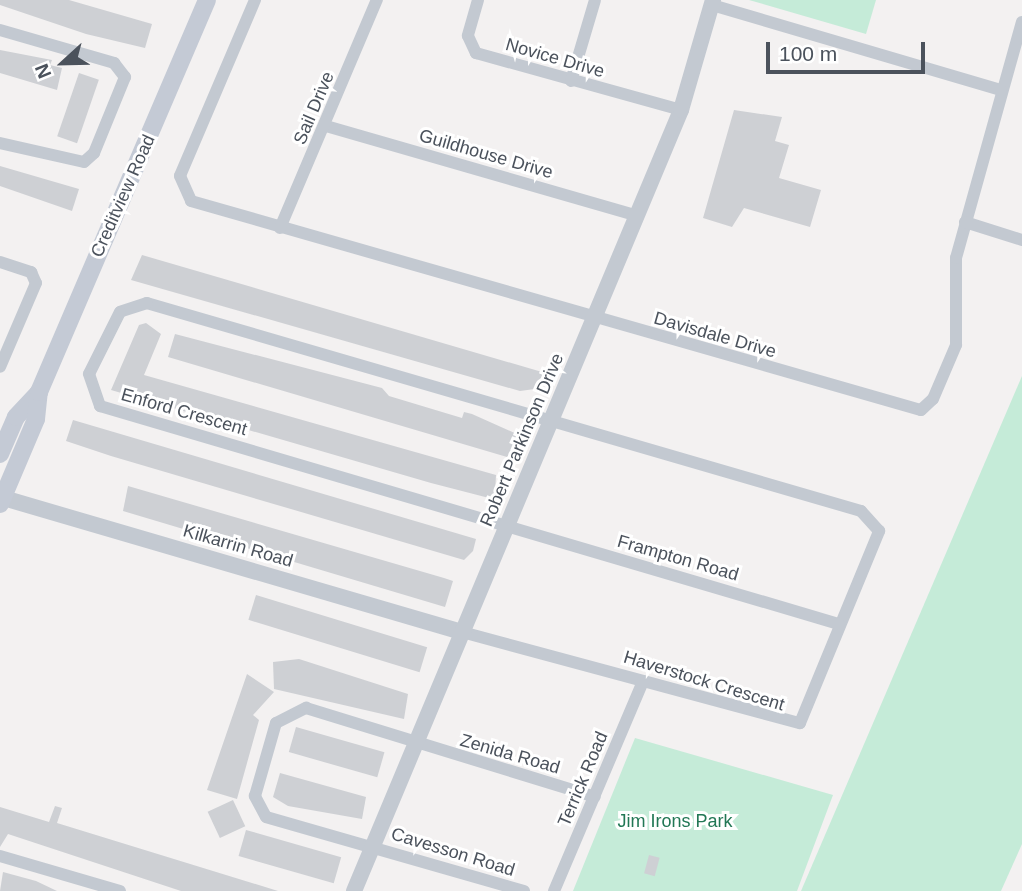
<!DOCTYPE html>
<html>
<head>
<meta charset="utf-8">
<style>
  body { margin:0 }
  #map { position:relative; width:1022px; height:891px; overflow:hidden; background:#f3f1f1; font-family:Arial,sans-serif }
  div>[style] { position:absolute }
  .green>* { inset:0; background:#c5ebd8 }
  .building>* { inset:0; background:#ced0d4; transform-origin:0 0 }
  .minor>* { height:12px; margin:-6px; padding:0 6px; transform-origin:6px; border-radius:6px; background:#c3c9d1 }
  .tertiary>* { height:16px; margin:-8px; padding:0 8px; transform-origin:8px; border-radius:8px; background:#c3c9d1 }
  .secondary>* { height:18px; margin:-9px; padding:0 9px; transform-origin:9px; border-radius:9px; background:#c4cad5 }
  span { translate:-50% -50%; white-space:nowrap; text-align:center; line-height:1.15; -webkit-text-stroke:6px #fff; paint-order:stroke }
  .street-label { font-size:18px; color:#4b525c }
  .park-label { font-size:18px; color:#275 }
  .north { position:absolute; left:28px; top:28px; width:70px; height:70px; -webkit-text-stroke:5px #fff; paint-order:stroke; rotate:248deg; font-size:19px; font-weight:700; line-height:28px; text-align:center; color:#4b525c }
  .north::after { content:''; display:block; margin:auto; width:24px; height:32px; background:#4b525c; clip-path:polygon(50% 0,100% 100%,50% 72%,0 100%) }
  .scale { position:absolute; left:766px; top:42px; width:159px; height:32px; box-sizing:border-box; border:4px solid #4b525c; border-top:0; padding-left:9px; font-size:21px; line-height:24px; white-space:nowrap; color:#4b525c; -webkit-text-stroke:5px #fff; paint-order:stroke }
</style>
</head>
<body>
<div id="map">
  <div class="green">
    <i style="clip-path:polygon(749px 0,876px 0,866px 34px)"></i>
    <i style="clip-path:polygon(1022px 376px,1022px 844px,1001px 891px,801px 891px)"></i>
    <i style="clip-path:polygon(635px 738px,833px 795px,797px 891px,573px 891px)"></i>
  </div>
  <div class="building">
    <i style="clip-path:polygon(0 0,69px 0,152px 24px,145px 48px,86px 34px,0 5px)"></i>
    <i style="clip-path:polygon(0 50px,52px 60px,50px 65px,62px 68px,57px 90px,0 73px)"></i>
    <i style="left:79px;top:73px;width:21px;height:67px;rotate:19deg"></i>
    <i style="clip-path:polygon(734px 110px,782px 117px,775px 141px,789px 145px,779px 178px,821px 190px,810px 227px,744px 208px,732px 227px,703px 218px)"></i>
    <i style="clip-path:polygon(0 166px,79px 189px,72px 211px,0 186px)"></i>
    <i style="clip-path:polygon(142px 255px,542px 372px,542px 388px,520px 391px,131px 280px)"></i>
    <i style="clip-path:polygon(146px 323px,161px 334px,144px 375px,496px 475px,495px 494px,489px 498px,431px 483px,111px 390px,139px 325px)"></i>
    <i style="clip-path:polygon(175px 334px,382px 388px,389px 396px,462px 418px,464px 412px,472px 414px,519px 435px,515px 447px,507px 457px,168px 357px)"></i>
    <i style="clip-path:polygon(73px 420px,476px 539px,473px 551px,464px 560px,111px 456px,66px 441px)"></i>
    <i style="clip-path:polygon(128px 486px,444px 578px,453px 581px,445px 607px,123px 511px)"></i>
    <i style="left:256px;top:595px;width:179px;height:26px;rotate:17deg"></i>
    <i style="clip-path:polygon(299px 659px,408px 694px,404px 719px,274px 689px,273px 662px)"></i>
    <i style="clip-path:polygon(247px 674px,274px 692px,253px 715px,259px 720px,237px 799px,207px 790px)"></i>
    <i style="left:296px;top:727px;width:92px;height:26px;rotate:16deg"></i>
    <i style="clip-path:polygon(280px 773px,366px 797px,362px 819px,288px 806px,273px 797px)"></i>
    <i style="left:233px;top:800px;width:29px;height:28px;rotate:65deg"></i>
    <i style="clip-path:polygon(55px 806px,62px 808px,57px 823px,278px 891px,181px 891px,8px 834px,0 847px,0 807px,49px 822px)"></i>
    <i style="left:246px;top:830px;width:99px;height:27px;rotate:16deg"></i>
    <i style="left:649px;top:855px;width:11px;height:19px;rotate:15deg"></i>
    <i style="clip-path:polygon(3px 872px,36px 881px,57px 891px,0 891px)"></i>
  </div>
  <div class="minor">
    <i style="left:255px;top:0;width:191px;rotate:113.1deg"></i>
    <i style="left:180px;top:176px;width:27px;rotate:66deg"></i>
    <i style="left:191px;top:201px;width:759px;rotate:15.98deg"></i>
    <i style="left:921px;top:410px;width:16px;rotate:-43deg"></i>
    <i style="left:933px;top:399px;width:59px;rotate:-66.9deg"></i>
    <i style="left:956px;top:345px;width:87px;rotate:-90deg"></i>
    <i style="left:956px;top:258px;width:245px;rotate:-74.4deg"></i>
    <i style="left:478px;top:0;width:37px;rotate:106deg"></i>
    <i style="left:468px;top:36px;width:19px;rotate:65deg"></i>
    <i style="left:476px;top:53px;width:213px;rotate:15.5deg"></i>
    <i style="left:712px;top:5px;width:301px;rotate:16.4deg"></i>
    <i style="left:0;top:30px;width:119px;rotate:16.1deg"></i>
    <i style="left:114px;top:63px;width:18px;rotate:52deg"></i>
    <i style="left:125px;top:77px;width:82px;rotate:112.2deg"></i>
    <i style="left:94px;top:153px;width:13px;rotate:138deg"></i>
    <i style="left:84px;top:162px;width:86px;rotate:-167.3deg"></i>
    <i style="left:571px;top:81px;width:84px;rotate:-73.5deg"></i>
    <i style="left:326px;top:126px;width:324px;rotate:16.1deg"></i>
    <i style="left:965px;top:222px;width:60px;rotate:17.5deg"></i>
    <i style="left:280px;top:228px;width:248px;rotate:-67deg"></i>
    <i style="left:0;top:262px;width:33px;rotate:18deg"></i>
    <i style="left:31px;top:272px;width:12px;rotate:66deg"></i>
    <i style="left:36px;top:283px;width:91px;rotate:113.2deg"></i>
    <i style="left:462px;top:632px;width:350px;rotate:15.1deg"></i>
    <i style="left:800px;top:723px;width:208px;rotate:-67.6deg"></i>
    <i style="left:879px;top:531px;width:27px;rotate:-132deg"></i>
    <i style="left:861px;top:511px;width:744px;rotate:-163.76deg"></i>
    <i style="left:147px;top:303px;width:28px;rotate:162deg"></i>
    <i style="left:120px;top:312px;width:69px;rotate:116.6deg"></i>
    <i style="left:89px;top:374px;width:34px;rotate:71deg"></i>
    <i style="left:100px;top:406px;width:770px;rotate:16.44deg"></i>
    <i style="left:0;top:856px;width:125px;rotate:16.3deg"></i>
    <i style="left:524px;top:891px;width:268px;rotate:-164deg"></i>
    <i style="left:266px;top:817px;width:24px;rotate:-118deg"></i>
    <i style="left:255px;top:796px;width:76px;rotate:-74deg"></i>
    <i style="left:276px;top:723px;width:34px;rotate:-27deg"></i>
    <i style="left:306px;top:708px;width:302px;rotate:17.1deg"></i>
    <i style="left:554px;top:891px;width:228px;rotate:-67deg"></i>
  </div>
  <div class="tertiary">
    <i style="left:0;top:497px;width:481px;rotate:16.3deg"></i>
    <i style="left:354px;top:891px;width:847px;rotate:-67.28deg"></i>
    <i style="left:681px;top:110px;width:115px;rotate:-73.8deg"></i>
  </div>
  <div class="secondary">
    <i style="left:0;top:454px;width:40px;rotate:-66.6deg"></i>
    <i style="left:16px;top:417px;width:34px;rotate:-47deg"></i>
    <i style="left:0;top:504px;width:92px;rotate:-67deg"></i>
    <i style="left:36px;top:419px;width:27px;rotate:-84deg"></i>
    <i style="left:39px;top:392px;width:426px;rotate:-66.8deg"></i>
  </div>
  <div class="street-label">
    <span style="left:555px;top:58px;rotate:16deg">Novice Drive</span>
    <span style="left:314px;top:108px;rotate:-67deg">Sail Drive</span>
    <span style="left:486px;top:154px;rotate:16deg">Guildhouse Drive</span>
    <span style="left:123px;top:196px;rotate:-66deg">Creditview Road</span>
    <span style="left:715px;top:335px;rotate:16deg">Davisdale Drive</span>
    <span style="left:184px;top:412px;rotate:16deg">Enford Crescent</span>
    <span style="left:522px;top:440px;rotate:-67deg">Robert Parkinson Drive</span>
    <span style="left:238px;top:546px;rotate:16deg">Kilkarrin Road</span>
    <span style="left:678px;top:558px;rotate:16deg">Frampton Road</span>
    <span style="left:704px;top:681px;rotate:17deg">Haverstock Crescent</span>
    <span style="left:510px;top:754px;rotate:16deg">Zenida Road</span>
    <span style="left:583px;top:779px;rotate:-67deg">Terrick Road</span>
    <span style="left:453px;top:852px;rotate:17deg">Cavesson Road</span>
  </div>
  <div class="park-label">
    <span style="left:675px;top:821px">Jim Irons Park</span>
  </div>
  <div class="north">N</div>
  <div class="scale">100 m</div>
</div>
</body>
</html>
